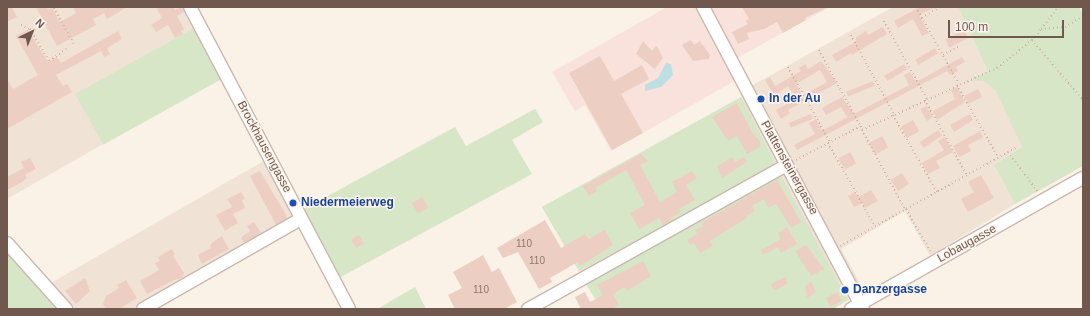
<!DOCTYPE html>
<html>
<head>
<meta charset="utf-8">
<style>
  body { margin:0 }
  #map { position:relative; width:1090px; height:316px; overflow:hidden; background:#faf1e7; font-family:Helvetica,sans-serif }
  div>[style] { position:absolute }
  .residential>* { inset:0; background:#f1e2d6 }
  .commercial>* { inset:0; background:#f9e2dc }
  .green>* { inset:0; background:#d6e6c7; transform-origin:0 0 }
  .water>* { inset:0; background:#bedfe1 }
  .building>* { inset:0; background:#eccfc2; transform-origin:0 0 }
  .path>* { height:1.5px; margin-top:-0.75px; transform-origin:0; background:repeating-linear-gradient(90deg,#d1b2a5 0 1px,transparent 0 4px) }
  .roads { filter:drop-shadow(1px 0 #cab8ae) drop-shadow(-1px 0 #cab8ae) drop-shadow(0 1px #cab8ae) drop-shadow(0 -1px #cab8ae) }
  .minor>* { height:12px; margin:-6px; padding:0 6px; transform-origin:6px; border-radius:6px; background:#fff }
  .dots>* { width:11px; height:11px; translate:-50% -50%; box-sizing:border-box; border:2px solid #fdf5ed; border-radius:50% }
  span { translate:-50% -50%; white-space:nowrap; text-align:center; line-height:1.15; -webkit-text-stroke:3px #fdf5ed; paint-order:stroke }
  .number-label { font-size:10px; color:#8f766b }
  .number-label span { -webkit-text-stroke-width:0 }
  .transit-label { font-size:12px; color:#164399; font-weight:700 }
  .left { translate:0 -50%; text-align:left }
  .street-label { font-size:12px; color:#70584e }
  .frame { position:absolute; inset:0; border:8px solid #70584e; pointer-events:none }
  .north { position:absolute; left:12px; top:12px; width:40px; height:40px; -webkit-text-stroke:3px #fdf5ed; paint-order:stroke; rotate:43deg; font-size:11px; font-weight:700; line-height:16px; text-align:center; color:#70584e }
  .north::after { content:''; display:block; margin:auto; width:14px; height:18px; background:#70584e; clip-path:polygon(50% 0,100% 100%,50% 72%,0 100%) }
  .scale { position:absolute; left:948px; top:20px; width:116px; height:18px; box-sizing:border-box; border:2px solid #70584e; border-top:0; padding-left:5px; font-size:12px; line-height:14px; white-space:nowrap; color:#70584e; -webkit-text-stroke:3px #fdf5ed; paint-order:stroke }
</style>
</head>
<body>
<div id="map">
  <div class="residential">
    <i style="clip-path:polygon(7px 7px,184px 7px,194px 28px,76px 95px,105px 143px,7px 199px)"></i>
    <i style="clip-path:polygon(893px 7px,958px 7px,1022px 147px,994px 165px,1015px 204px,930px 256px,905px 211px,841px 249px,864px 290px,833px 309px,601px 309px,542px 207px,753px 91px,751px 86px)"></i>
    <i style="clip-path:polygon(264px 161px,295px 218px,135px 309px,72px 309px,49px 284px)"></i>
  </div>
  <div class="commercial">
    <i style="clip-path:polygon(667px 7px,830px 7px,735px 59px,745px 75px,611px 151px,585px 105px,575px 111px,552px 72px)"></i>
  </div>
  <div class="green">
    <i style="clip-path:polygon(958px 7px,1079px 7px,1083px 14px,1083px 166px,1015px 204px,994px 165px,1022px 147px,996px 91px,984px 81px,970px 80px,988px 72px)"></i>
    <i style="left:194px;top:28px;width:58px;height:136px;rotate:61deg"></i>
    <i style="clip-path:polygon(741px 97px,774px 161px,771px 169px,579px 271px,542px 207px)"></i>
    <i style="clip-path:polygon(535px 109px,543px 122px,512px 140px,532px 174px,337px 279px,302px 210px,455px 127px,466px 146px)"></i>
    <i style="clip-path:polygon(775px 175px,782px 177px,848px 300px,833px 309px,601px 309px,586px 284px,605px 273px,606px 269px)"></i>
    <i style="clip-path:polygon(7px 251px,59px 309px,7px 309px)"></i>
    <i style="clip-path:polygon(415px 287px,426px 309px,377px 309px)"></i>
  </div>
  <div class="water">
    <i style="clip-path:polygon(666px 63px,671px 64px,673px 75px,661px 87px,645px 91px,645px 85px,658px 78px)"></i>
  </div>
  <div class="building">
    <i style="clip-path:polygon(7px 7px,12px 7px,17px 17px,7px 22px)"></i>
    <i style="clip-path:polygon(40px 7px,47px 7px,48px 10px,52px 8px,60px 22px,76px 13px,73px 7px,127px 7px,107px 19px,104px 13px,93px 19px,96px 25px,57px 46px,37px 9px)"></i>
    <i style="clip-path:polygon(160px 7px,174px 7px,175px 10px,181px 7px,184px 12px,177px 16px,184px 29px,181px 31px,183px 34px,175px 38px,168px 25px,156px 32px,151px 25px,162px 18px,157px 9px)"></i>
    <i style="clip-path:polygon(742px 7px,828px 7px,805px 18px,806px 20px,783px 33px,777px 22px,764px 29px,747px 33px,749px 39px,738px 44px,732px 32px,748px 24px,746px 21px,749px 19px)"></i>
    <i style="clip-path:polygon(920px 7px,935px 7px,919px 15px,929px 33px,922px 36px,913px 19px,898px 28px,894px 21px)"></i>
    <i style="clip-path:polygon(883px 27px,887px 34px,852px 55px,851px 53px,836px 62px,832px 55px,856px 42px,856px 37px,866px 31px,868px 35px)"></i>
    <i style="clip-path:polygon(28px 30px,48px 62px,57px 57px,61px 63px,118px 31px,122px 39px,107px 48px,110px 54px,104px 57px,101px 51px,56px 75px,63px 86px,67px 84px,72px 92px,7px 129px,7px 79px,13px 89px,38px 75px,16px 36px)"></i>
    <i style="left:964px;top:30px;width:9px;height:21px;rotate:63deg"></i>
    <i style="clip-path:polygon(691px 40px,694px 45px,700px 41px,710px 55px,709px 59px,693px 61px,682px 45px)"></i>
    <i style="clip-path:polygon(643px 41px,652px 51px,656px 46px,658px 48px,663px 58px,655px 69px,636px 54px)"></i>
    <i style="left:935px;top:48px;width:6px;height:23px;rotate:59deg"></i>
    <i style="clip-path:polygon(600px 56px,614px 81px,642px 65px,649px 79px,621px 94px,643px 133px,612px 150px,569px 73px)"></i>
    <i style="clip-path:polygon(962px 57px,965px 62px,956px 67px,958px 71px,950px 75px,947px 71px,797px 150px,794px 145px,815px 134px,809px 123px,816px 119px,822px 131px,847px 117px,841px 107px,826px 115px,822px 108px,842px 97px,854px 114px,909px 85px,904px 75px,910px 72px,916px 82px)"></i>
    <i style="clip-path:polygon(821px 61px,837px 83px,819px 93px,821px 96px,809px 103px,804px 95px,827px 82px,820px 70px,796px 84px,805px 101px,788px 110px,790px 113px,781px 119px,776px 110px,796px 99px,788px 86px,774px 96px,765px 80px,770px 77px,775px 86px,801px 71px,799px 68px,805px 64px,808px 69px)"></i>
    <i style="left:904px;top:64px;width:6px;height:23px;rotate:59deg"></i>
    <i style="left:873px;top:81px;width:5px;height:29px;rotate:68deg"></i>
    <i style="clip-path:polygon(957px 87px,965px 102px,937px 120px,933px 111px,955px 99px,951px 90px)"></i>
    <i style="left:978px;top:89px;width:9px;height:15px;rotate:63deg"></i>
    <i style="clip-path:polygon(737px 103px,753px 134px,760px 141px,760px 147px,747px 154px,737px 136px,728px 141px,712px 117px)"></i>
    <i style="clip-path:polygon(927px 106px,933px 117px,927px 121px,920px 109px)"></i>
    <i style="left:811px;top:114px;width:5px;height:24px;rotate:68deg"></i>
    <i style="clip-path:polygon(970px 114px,973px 120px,954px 132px,950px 125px)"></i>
    <i style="left:913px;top:120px;width:13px;height:14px;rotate:61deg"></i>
    <i style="left:938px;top:130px;width:7px;height:22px;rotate:56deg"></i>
    <i style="clip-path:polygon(980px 131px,983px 137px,968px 145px,971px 151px,959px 157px,953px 146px)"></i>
    <i style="left:882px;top:136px;width:13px;height:15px;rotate:61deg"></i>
    <i style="clip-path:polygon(945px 137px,953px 152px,936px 161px,940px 168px,928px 174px,922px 163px,944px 150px,938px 141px)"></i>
    <i style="left:850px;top:152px;width:13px;height:13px;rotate:61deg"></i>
    <i style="clip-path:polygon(641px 154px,648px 161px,640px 165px,660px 202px,677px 192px,672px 182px,692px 171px,697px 178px,686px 185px,695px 200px,679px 209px,681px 212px,670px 218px,671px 221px,663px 225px,659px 218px,639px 229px,630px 213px,645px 205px,626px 170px,595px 188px,597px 191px,589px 196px,583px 186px)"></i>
    <i style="clip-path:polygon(733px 157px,735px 162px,744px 157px,747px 162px,722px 178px,717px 166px)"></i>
    <i style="clip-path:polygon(30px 158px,36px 169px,25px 175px,27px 178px,22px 182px,7px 190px,7px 177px,24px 168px,21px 162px)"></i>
    <i style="clip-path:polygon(260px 171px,286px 215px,287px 219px,276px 225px,250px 176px)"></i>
    <i style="left:902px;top:173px;width:13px;height:13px;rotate:58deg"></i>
    <i style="clip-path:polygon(981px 175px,994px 198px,968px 212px,961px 199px,974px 192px,968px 182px)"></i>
    <i style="clip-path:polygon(777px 180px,801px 222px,791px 228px,776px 204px,768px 208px,764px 199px,752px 206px,755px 211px,746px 216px,747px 218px,710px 241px,713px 246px,700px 253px,694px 243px,690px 245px,687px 240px,697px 234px,695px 230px,703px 226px,701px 223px)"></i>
    <i style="clip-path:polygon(871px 190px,878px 201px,865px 208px,863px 203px,854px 207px,848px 196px,855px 192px,858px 197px)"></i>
    <i style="clip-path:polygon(241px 192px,245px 199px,242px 200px,245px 208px,233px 214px,238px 223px,225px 231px,216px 215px,232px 207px,227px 199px)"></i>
    <i style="left:422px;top:197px;width:12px;height:12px;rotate:59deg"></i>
    <i style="clip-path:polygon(545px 220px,561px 248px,585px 234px,589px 239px,605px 230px,613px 245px,580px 266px,578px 262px,550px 278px,552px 282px,539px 289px,518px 252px,503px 258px,497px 248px)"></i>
    <i style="clip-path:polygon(254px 222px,261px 233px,244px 243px,241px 237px,250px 231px,247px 226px)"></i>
    <i style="clip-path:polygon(787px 227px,797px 244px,781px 253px,778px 247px,763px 255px,761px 250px,781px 239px,778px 233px)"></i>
    <i style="left:359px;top:235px;width:10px;height:9px;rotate:61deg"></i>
    <i style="clip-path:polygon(222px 236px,229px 249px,202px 264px,198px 255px,211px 248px,210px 245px,213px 242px)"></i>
    <i style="clip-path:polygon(806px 245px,824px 269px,811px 276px,795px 251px)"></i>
    <i style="clip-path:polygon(172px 249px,175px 254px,173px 256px,184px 273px,182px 278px,174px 280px,147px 294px,140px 281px,159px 270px,155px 263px,160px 261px,158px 257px)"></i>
    <i style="clip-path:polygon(483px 255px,492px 272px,499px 268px,517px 302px,504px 309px,455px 309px,448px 295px,462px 288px,453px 272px)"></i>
    <i style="clip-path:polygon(643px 261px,651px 276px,627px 291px,624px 287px,613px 294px,619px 305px,612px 309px,581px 309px,575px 297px,585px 292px,590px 302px,603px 295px,597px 285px)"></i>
    <i style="left:785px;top:277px;width:7px;height:16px;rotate:63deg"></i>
    <i style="clip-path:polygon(85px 278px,90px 291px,76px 304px,65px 291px)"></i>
    <i style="clip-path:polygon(126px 280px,137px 298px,119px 309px,106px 309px,103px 304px,106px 296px,119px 288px,117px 285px)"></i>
    <i style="clip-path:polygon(811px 282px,816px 292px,807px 298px,805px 286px)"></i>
    <i style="left:837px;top:292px;width:10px;height:13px;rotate:61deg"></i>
  </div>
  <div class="path">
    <i style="left:916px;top:7px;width:88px;rotate:60.8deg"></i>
    <i style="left:54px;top:8px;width:41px;rotate:60.9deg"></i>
    <i style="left:922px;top:18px;width:19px;rotate:-32deg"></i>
    <i style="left:884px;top:21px;width:89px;rotate:61.1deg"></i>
    <i style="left:21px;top:25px;width:10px;rotate:24deg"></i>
    <i style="left:30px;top:29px;width:37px;rotate:59deg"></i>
    <i style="left:49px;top:61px;width:21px;rotate:-35deg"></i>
    <i style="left:1041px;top:29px;width:28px;rotate:-52deg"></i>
    <i style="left:851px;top:35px;width:90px;rotate:61.4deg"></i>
    <i style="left:1032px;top:40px;width:79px;rotate:49.6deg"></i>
    <i style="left:819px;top:50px;width:85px;rotate:61.3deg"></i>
    <i style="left:943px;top:55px;width:17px;rotate:-28deg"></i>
    <i style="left:788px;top:67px;width:86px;rotate:60.8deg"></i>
    <i style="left:957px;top:85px;width:83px;rotate:60.3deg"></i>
    <i style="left:925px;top:100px;width:86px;rotate:60.8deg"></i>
    <i style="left:893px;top:115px;width:89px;rotate:60.3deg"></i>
    <i style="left:862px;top:130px;width:90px;rotate:61.4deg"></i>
    <i style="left:828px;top:143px;width:95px;rotate:60.5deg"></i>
    <i style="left:1008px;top:152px;width:51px;rotate:52.9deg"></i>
    <i style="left:796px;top:160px;width:73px;rotate:-27.6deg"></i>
    <i style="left:861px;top:126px;width:4px;rotate:76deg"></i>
    <i style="left:862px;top:130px;width:149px;rotate:-24.7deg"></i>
    <i style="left:997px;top:68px;width:45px;rotate:-38.7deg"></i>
    <i style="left:1032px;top:40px;width:14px;rotate:-51deg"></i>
    <i style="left:1041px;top:29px;width:24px;rotate:-5deg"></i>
    <i style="left:1065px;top:27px;width:21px;rotate:-31deg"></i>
    <i style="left:906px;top:209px;width:50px;rotate:59.8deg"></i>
    <i style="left:840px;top:246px;width:203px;rotate:-29.2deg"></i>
  </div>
  <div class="roads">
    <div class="minor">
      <i style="left:190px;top:7px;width:341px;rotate:62.2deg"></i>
      <i style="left:703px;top:7px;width:342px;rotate:62.1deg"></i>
      <i style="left:7px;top:243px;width:89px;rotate:48.2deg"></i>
      <i style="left:143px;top:309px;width:182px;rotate:-29.7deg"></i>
      <i style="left:528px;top:309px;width:296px;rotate:-29.1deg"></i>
      <i style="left:851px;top:309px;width:266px;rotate:-29.5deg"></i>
    </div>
  </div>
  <div class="dots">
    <i style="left:761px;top:99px;background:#1a4fb4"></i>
    <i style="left:293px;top:203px;background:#1a4fb4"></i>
    <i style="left:845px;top:290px;background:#1a4fb4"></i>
  </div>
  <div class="number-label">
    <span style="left:524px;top:244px">110</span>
    <span style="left:537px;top:261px">110</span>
    <span style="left:481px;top:290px">110</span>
  </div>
  <div class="transit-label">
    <span class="left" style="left:769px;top:99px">In der Au</span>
    <span class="left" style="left:301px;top:203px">Niedermeierweg</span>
    <span class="left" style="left:853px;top:290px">Danzergasse</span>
  </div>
  <div class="street-label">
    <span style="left:264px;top:147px;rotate:62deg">Brockhausengasse</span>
    <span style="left:789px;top:168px;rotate:61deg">Plattensteinergasse</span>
    <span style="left:967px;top:244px;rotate:-29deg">Lobaugasse</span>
  </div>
  <div class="frame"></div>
  <div class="north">N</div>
  <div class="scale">100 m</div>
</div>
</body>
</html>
